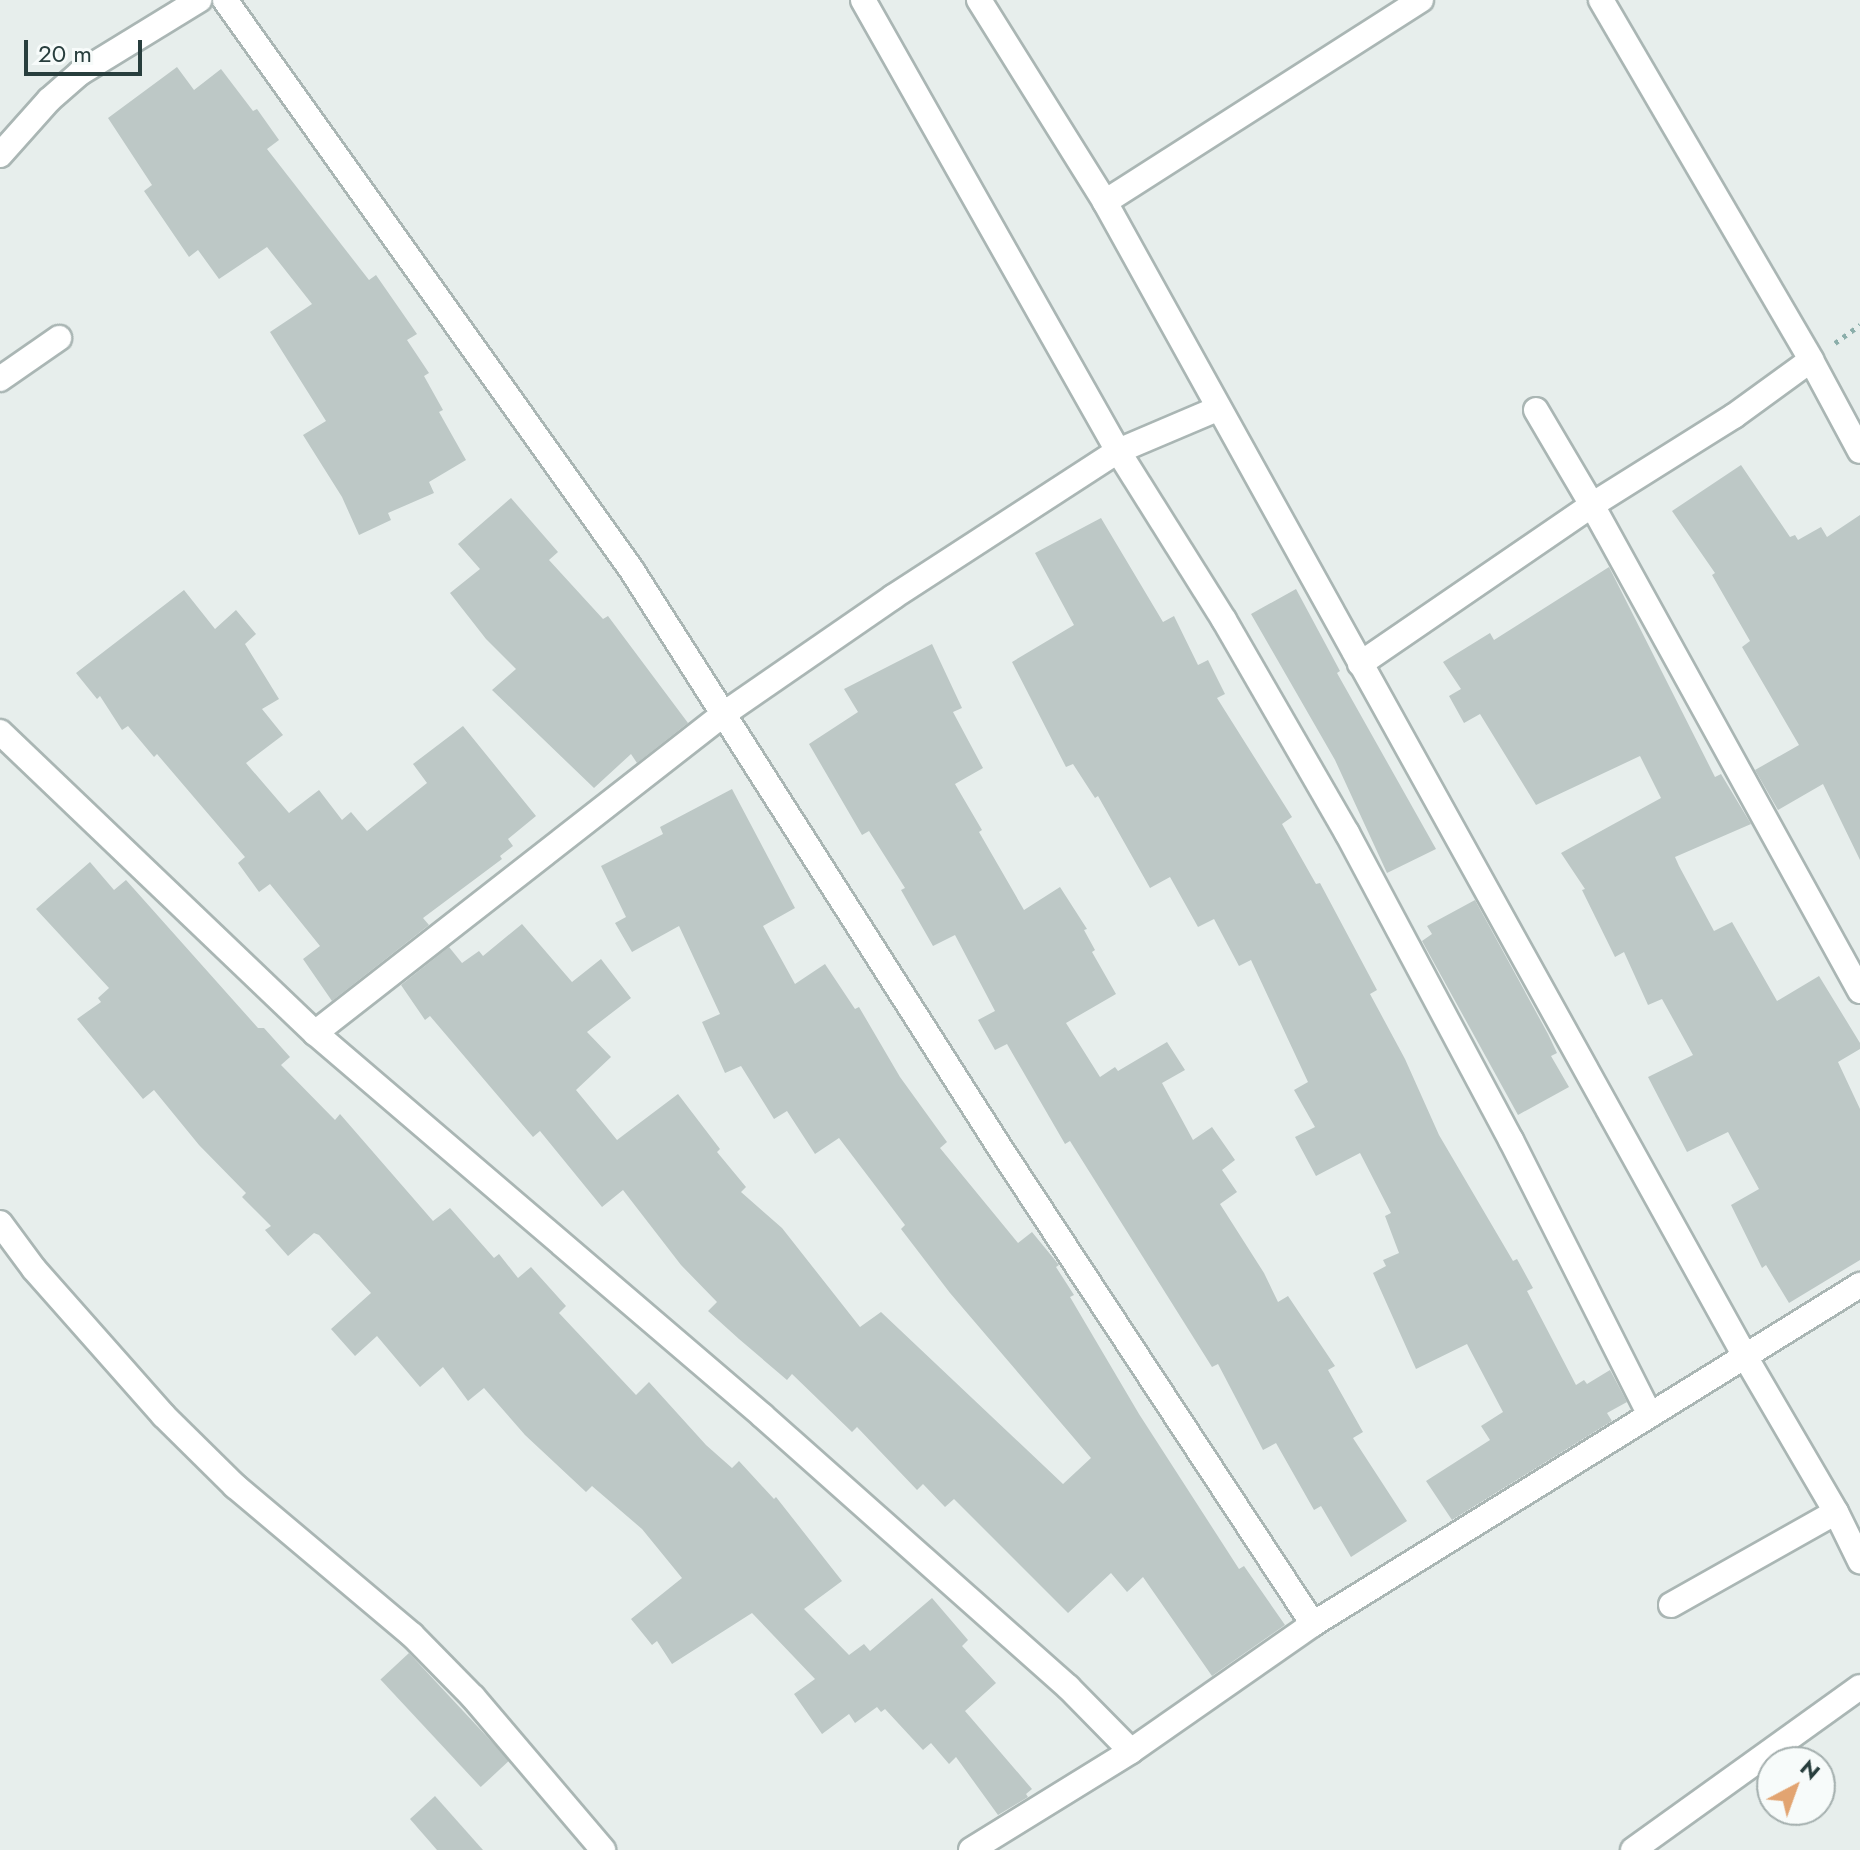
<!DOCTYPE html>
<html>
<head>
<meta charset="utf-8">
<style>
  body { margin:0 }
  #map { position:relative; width:1860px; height:1850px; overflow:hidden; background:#e7eeec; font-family:Jost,sans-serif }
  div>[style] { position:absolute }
  .building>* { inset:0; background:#bdc8c6; transform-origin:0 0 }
  .path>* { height:5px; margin-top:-2.5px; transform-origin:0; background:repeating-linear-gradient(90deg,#8baeaa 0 4px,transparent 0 10px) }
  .roads { filter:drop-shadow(2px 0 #aab6b4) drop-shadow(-2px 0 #aab6b4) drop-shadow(0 2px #aab6b4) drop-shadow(0 -2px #aab6b4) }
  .minor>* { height:24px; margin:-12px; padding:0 12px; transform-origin:12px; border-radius:12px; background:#fff }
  span { translate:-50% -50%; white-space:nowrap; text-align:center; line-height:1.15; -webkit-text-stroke:6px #f7fbfa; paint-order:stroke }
  .north { position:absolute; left:1756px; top:1746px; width:80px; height:80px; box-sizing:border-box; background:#f7fbfa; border:2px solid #a4afae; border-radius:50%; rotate:41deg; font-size:22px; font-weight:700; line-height:32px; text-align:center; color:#283e3d }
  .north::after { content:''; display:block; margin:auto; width:28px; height:36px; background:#e2a471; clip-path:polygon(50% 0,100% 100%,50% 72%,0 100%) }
  .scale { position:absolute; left:24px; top:40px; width:118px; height:36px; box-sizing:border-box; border:4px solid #283e3d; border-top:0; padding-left:10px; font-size:24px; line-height:28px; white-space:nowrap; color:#283e3d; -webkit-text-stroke:6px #f7fbfa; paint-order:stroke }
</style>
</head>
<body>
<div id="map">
  <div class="building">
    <i style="clip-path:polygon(177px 67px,194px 90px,221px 69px,253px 111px,257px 109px,279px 140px,267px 149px,369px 280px,376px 275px,417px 334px,407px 340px,429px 373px,424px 376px,443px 410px,439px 412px,466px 460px,429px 482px,434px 493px,388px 513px,391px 520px,359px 535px,342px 497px,303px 435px,326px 421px,270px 332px,312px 304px,267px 247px,219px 279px,198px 250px,189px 257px,144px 191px,152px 185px,108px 118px)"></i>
    <i style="clip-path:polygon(1741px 465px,1790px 537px,1795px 535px,1798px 540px,1821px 527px,1827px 537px,1860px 515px,1860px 860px,1823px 784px,1778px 810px,1755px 770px,1799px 745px,1742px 647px,1750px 641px,1712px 575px,1715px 573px,1672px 511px)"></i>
    <i style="clip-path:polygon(511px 498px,558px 552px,549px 560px,603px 619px,608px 616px,688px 723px,637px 763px,631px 754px,594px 788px,492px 690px,516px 669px,486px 639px,450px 593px,480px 569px,458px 544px)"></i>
    <i style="clip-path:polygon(1101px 518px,1163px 622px,1174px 616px,1198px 665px,1208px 660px,1225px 694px,1217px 698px,1292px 817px,1282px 824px,1316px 884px,1320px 883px,1377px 990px,1370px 994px,1405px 1059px,1439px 1135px,1513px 1261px,1517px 1259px,1533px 1288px,1527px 1291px,1576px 1385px,1584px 1380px,1587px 1384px,1610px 1370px,1627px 1402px,1607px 1413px,1612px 1421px,1452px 1520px,1426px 1481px,1490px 1440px,1481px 1426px,1503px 1412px,1467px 1344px,1416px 1369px,1373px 1273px,1386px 1266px,1383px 1260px,1399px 1253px,1385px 1216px,1391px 1213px,1360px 1153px,1316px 1176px,1295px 1137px,1315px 1127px,1294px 1090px,1308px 1082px,1251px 960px,1239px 966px,1214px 919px,1198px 927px,1170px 877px,1150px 888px,1098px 796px,1095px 798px,1073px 764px,1066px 767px,1012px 662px,1074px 625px,1035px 553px)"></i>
    <i style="clip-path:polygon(1609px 567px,1715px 777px,1721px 774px,1751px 824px,1675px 857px,1679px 866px,1714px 931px,1732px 922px,1777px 1001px,1819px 976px,1860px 1043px,1860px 1049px,1838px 1062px,1860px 1109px,1860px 1260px,1789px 1303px,1766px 1265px,1762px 1268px,1731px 1205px,1759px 1189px,1728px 1132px,1687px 1152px,1648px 1077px,1693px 1055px,1662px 999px,1648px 1005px,1624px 952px,1615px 957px,1582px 890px,1585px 889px,1561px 853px,1661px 798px,1640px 756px,1536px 805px,1480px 714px,1464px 723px,1449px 696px,1461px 689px,1443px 662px,1490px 633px,1494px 640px)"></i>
    <i style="clip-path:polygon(1296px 589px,1340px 671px,1337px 673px,1436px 849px,1387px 873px,1335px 760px,1251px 614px)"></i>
    <i style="clip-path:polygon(184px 590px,215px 629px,236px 610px,256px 634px,245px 644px,279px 699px,262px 709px,283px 735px,246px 763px,289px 813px,319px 790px,342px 820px,351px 812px,367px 831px,427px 783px,413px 764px,463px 726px,536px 816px,508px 839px,513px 846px,500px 856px,502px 859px,423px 918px,429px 925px,332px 1001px,303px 959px,320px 946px,270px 884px,259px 892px,238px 863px,245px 857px,157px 754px,154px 757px,128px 726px,122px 730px,100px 696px,97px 699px,76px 673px)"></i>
    <i style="clip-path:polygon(932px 644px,962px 708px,953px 712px,983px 768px,955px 784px,982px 830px,979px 832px,1024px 910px,1060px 887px,1087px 929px,1084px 930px,1095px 950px,1092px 952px,1116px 994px,1066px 1023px,1100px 1077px,1115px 1067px,1118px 1071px,1167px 1042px,1185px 1070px,1162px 1083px,1193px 1140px,1212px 1127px,1235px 1160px,1222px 1170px,1237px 1192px,1220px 1204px,1264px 1273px,1278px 1302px,1288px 1296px,1335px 1366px,1328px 1370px,1363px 1432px,1353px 1438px,1407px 1521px,1351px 1557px,1321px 1506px,1314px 1510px,1276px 1443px,1263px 1450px,1218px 1364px,1212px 1367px,1070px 1141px,1065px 1144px,1007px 1044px,995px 1050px,978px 1020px,995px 1011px,955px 935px,933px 946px,901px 890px,905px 888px,869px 831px,862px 835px,809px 744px,858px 712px,844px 689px)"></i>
    <i style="clip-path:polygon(732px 789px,795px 908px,763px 926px,795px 984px,825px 964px,855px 1009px,859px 1007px,900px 1077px,947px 1142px,940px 1148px,1018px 1243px,1032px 1232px,1059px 1265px,1056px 1267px,1074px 1295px,1070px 1297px,1139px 1414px,1239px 1569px,1244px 1566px,1285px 1625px,1212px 1676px,1143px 1577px,1127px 1592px,1111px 1573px,1068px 1613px,954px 1499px,945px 1507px,923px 1484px,917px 1490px,857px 1427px,852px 1432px,792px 1374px,787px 1380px,739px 1339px,708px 1311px,717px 1302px,681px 1265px,623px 1190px,602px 1207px,540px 1131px,533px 1137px,430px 1016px,425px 1020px,401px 985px,449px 947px,462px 963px,479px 951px,483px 956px,522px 924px,572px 982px,601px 959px,631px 998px,587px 1032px,611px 1057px,576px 1090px,617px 1140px,678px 1094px,720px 1149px,717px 1152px,746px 1187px,741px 1192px,782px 1228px,860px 1327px,881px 1312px,1063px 1484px,1091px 1458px,950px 1293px,901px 1229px,905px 1225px,839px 1138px,815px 1154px,787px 1111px,774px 1119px,741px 1066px,725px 1073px,702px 1022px,720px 1014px,679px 926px,632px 952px,615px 923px,626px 917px,601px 866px,663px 834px,660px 827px)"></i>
    <i style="clip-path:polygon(90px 862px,114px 890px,126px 880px,258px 1028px,264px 1028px,290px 1057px,281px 1065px,335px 1120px,340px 1114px,433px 1221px,450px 1208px,494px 1258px,499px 1254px,518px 1278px,531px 1267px,566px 1306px,559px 1313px,636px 1395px,649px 1382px,706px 1445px,732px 1468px,739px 1461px,774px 1499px,776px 1497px,842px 1581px,804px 1609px,849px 1655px,864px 1644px,870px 1651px,932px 1598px,968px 1640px,962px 1646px,996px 1683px,965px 1711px,1032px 1789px,1026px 1794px,1028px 1797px,998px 1815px,956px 1757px,949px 1764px,931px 1743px,923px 1750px,885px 1709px,881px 1712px,877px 1707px,855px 1723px,849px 1714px,822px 1734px,794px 1694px,815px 1679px,752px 1613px,672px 1664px,657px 1641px,652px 1645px,631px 1619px,682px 1578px,642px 1529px,592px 1486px,586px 1492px,525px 1435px,484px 1388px,468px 1401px,443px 1367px,420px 1387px,377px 1336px,355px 1356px,331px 1329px,371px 1293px,319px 1235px,314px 1233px,288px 1256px,265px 1230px,271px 1226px,242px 1197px,246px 1193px,199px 1145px,154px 1090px,143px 1099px,77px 1019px,101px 1002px,98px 998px,109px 988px,36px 909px)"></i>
    <i style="clip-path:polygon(1475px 900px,1548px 1034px,1557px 1053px,1551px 1056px,1569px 1087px,1518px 1115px,1422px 941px,1432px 934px,1427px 926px)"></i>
    <i style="left:409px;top:1653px;width:147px;height:39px;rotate:47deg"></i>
    <i style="clip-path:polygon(435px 1796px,483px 1850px,437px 1850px,410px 1819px)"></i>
  </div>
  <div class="path">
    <i style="left:1835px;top:343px;width:31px;rotate:-36deg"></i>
  </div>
  <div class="roads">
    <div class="minor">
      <i style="left:225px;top:0;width:699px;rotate:54.49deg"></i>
      <i style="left:631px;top:569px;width:687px;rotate:57.49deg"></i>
      <i style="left:1000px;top:1148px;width:570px;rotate:56.67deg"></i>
      <i style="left:863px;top:0;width:518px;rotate:60.52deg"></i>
      <i style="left:1118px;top:451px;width:199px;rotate:57.9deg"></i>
      <i style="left:1224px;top:620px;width:246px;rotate:60deg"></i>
      <i style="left:1347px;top:833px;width:348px;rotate:61.9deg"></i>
      <i style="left:1511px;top:1140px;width:308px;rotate:63.2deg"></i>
      <i style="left:979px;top:0;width:238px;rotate:58deg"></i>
      <i style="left:1105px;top:202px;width:1322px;rotate:60.99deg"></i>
      <i style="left:1746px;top:1358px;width:178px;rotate:59.7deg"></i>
      <i style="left:1836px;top:1512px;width:55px;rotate:63.9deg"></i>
      <i style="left:1601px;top:0;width:417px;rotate:59.7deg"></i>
      <i style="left:1811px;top:360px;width:103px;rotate:61.7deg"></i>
      <i style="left:0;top:155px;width:74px;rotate:-48.3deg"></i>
      <i style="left:49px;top:100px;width:41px;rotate:-41.1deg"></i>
      <i style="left:80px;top:73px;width:140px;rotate:-31.5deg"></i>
      <i style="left:1105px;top:202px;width:375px;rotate:-32.6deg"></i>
      <i style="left:0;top:379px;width:72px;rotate:-34.8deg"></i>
      <i style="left:1536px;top:410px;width:110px;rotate:59.5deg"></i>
      <i style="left:1592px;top:505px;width:555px;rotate:61.13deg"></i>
      <i style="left:1360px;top:664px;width:281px;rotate:-34.4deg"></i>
      <i style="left:1592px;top:505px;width:168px;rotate:-32.1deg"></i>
      <i style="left:1734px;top:416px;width:95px;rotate:-36deg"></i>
      <i style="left:0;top:732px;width:436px;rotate:43.7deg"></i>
      <i style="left:0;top:1223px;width:57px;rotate:53.5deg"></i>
      <i style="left:34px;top:1269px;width:196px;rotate:48.5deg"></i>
      <i style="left:164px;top:1416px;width:100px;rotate:44.6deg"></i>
      <i style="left:235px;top:1486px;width:231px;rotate:40.1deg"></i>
      <i style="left:412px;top:1635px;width:87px;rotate:45.5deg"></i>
      <i style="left:473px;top:1697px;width:201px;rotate:49.6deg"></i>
      <i style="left:1671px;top:1605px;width:189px;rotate:-29.4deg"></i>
      <i style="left:1131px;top:1751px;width:90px;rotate:-134.5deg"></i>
      <i style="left:1068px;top:1687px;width:408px;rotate:-138.4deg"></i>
      <i style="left:763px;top:1416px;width:589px;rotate:-139.47deg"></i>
      <i style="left:315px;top:1033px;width:520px;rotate:-37.97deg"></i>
      <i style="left:725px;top:713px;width:204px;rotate:-34.6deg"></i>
      <i style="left:893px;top:597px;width:268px;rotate:-33deg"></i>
      <i style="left:1118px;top:451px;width:108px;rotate:-23deg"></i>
      <i style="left:971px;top:1850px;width:188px;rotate:-31.7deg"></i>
      <i style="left:1131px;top:1751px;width:222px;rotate:-34.9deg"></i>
      <i style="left:1313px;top:1624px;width:644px;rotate:-31.79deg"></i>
      <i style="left:1633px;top:1850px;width:279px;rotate:-35.7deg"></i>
    </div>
  </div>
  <div class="north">N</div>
  <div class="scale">20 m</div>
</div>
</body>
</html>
